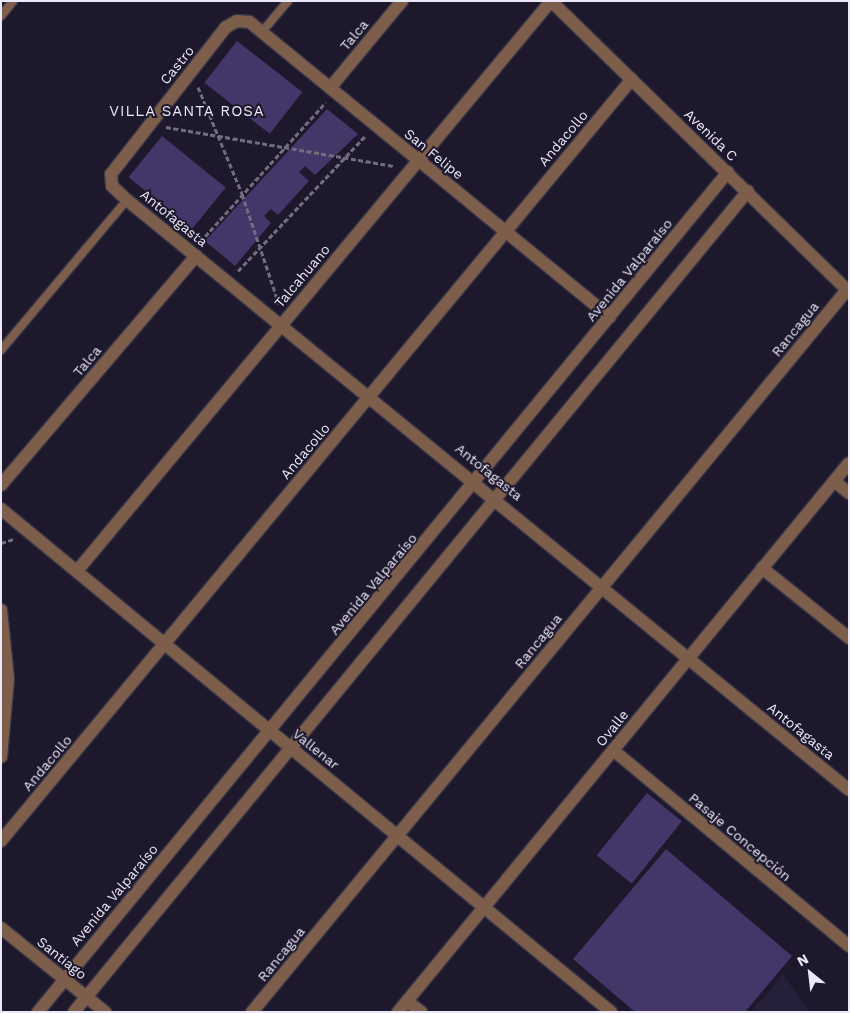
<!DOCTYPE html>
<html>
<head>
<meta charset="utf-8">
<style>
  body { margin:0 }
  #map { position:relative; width:850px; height:1013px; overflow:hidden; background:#1d182c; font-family:"Work Sans",sans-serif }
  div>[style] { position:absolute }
  .built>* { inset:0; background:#261f39 }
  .green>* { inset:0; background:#45366a; transform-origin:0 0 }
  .path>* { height:3px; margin-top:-1.5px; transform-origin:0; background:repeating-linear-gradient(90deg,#716c7e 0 5px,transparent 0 7.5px) }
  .roads { filter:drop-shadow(1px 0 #3a3548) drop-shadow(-1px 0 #3a3548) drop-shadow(0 1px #3a3548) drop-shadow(0 -1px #3a3548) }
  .lane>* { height:8px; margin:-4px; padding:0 4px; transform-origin:4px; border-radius:4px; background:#7c5e4a }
  .street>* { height:12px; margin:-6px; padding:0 6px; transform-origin:6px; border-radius:6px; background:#7c5e4a }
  span { translate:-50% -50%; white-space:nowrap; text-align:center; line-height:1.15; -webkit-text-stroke:4px #1d182c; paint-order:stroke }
  .street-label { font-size:14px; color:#ebe8f7 }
  .neighbourhood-label { font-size:15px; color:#ebe8f7; letter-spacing:1px }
  .frame { position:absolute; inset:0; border:2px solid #ebe8f7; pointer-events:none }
  .north { position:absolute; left:785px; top:948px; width:50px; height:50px; -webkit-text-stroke:4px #1d182c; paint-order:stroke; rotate:331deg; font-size:14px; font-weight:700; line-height:20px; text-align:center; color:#ebe8f7 }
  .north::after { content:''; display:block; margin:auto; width:18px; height:22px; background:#ebe8f7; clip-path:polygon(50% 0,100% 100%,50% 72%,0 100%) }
</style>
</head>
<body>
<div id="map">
  <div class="built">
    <i style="clip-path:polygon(783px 974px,809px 1012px,751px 1012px)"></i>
  </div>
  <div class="green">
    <i style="left:237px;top:41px;width:83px;height:53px;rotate:38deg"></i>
    <i style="clip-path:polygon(327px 109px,358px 134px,315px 175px,305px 166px,299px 172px,309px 181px,278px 215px,271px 209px,264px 216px,271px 223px,235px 266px,205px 241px)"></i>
    <i style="left:162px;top:136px;width:82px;height:53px;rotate:39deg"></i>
    <i style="left:647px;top:793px;width:45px;height:80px;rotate:39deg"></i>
    <i style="clip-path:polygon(666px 849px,792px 956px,745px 1012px,635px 1012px,573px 959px)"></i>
  </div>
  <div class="path">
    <i style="left:198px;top:87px;width:116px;rotate:67.6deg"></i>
    <i style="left:242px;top:194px;width:116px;rotate:71.4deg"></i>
    <i style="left:166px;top:127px;width:231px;rotate:9.7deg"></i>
    <i style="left:200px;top:242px;width:188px;rotate:-48deg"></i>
    <i style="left:238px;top:271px;width:185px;rotate:-46.7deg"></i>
    <i style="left:1px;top:543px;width:14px;rotate:-17deg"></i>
  </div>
  <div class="roads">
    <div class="lane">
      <i style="left:1px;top:16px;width:19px;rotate:-51deg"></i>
      <i style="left:261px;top:33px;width:42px;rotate:-49.8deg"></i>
      <i style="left:1px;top:350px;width:196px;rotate:-50deg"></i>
    </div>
    <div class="street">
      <i style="left:551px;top:1px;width:417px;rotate:44.3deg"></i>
      <i style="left:330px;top:88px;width:113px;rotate:-50.4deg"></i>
      <i style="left:610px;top:317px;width:466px;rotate:-140.7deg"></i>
      <i style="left:249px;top:22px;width:12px;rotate:-175deg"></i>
      <i style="left:237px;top:21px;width:13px;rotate:151deg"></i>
      <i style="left:226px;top:27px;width:187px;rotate:128deg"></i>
      <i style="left:111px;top:174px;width:12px;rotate:85deg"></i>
      <i style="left:112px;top:186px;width:21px;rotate:43deg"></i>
      <i style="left:127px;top:200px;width:932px;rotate:39.25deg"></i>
      <i style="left:834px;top:481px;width:19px;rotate:39deg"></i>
      <i style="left:1px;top:485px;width:301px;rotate:-49.6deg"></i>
      <i style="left:1px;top:509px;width:791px;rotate:39.51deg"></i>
      <i style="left:762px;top:568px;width:112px;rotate:38.8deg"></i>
      <i style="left:77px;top:571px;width:741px;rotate:-50.25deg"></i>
      <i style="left:1px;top:610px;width:69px;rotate:84.2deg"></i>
      <i style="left:8px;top:679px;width:78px;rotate:95.1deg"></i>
      <i style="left:613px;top:750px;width:307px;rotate:39.7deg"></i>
      <i style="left:1px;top:841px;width:989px;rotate:-50.37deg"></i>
      <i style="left:1px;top:928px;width:134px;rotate:38.9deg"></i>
      <i style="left:407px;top:1001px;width:18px;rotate:38deg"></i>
      <i style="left:38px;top:1012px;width:1087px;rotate:-50.6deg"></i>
      <i style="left:74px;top:1012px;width:1062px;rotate:-50.62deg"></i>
      <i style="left:252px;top:1012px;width:936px;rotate:-50.51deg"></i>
      <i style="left:398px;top:1012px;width:710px;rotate:-50.6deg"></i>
    </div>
  </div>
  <div class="street-label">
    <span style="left:354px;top:35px;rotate:-50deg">Talca</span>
    <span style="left:177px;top:65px;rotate:-51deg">Castro</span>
    <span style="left:711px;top:135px;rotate:44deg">Avenida C</span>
    <span style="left:563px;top:138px;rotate:-50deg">Andacollo</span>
    <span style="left:434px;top:154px;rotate:39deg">San Felipe</span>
    <span style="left:174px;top:218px;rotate:39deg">Antofagasta</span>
    <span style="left:629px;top:270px;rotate:-51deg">Avenida Valparaíso</span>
    <span style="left:302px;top:276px;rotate:-50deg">Talcahuano</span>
    <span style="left:795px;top:329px;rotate:-51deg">Rancagua</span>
    <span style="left:87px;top:361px;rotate:-50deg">Talca</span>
    <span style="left:305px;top:451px;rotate:-50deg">Andacollo</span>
    <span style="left:489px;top:472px;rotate:39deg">Antofagasta</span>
    <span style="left:373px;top:584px;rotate:-50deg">Avenida Valparaíso</span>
    <span style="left:538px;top:641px;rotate:-51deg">Rancagua</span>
    <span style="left:612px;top:728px;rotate:-51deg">Ovalle</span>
    <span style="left:801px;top:731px;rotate:39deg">Antofagasta</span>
    <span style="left:316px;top:749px;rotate:39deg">Vallenar</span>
    <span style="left:47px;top:763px;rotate:-50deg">Andacollo</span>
    <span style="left:740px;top:837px;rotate:40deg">Pasaje Concepción</span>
    <span style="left:114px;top:895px;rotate:-50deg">Avenida Valparaíso</span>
    <span style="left:281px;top:954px;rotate:-51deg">Rancagua</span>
    <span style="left:62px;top:958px;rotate:39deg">Santiago</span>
  </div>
  <div class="neighbourhood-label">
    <span style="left:187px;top:112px">VILLA SANTA ROSA</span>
  </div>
  <div class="frame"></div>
  <div class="north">N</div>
</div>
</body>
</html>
